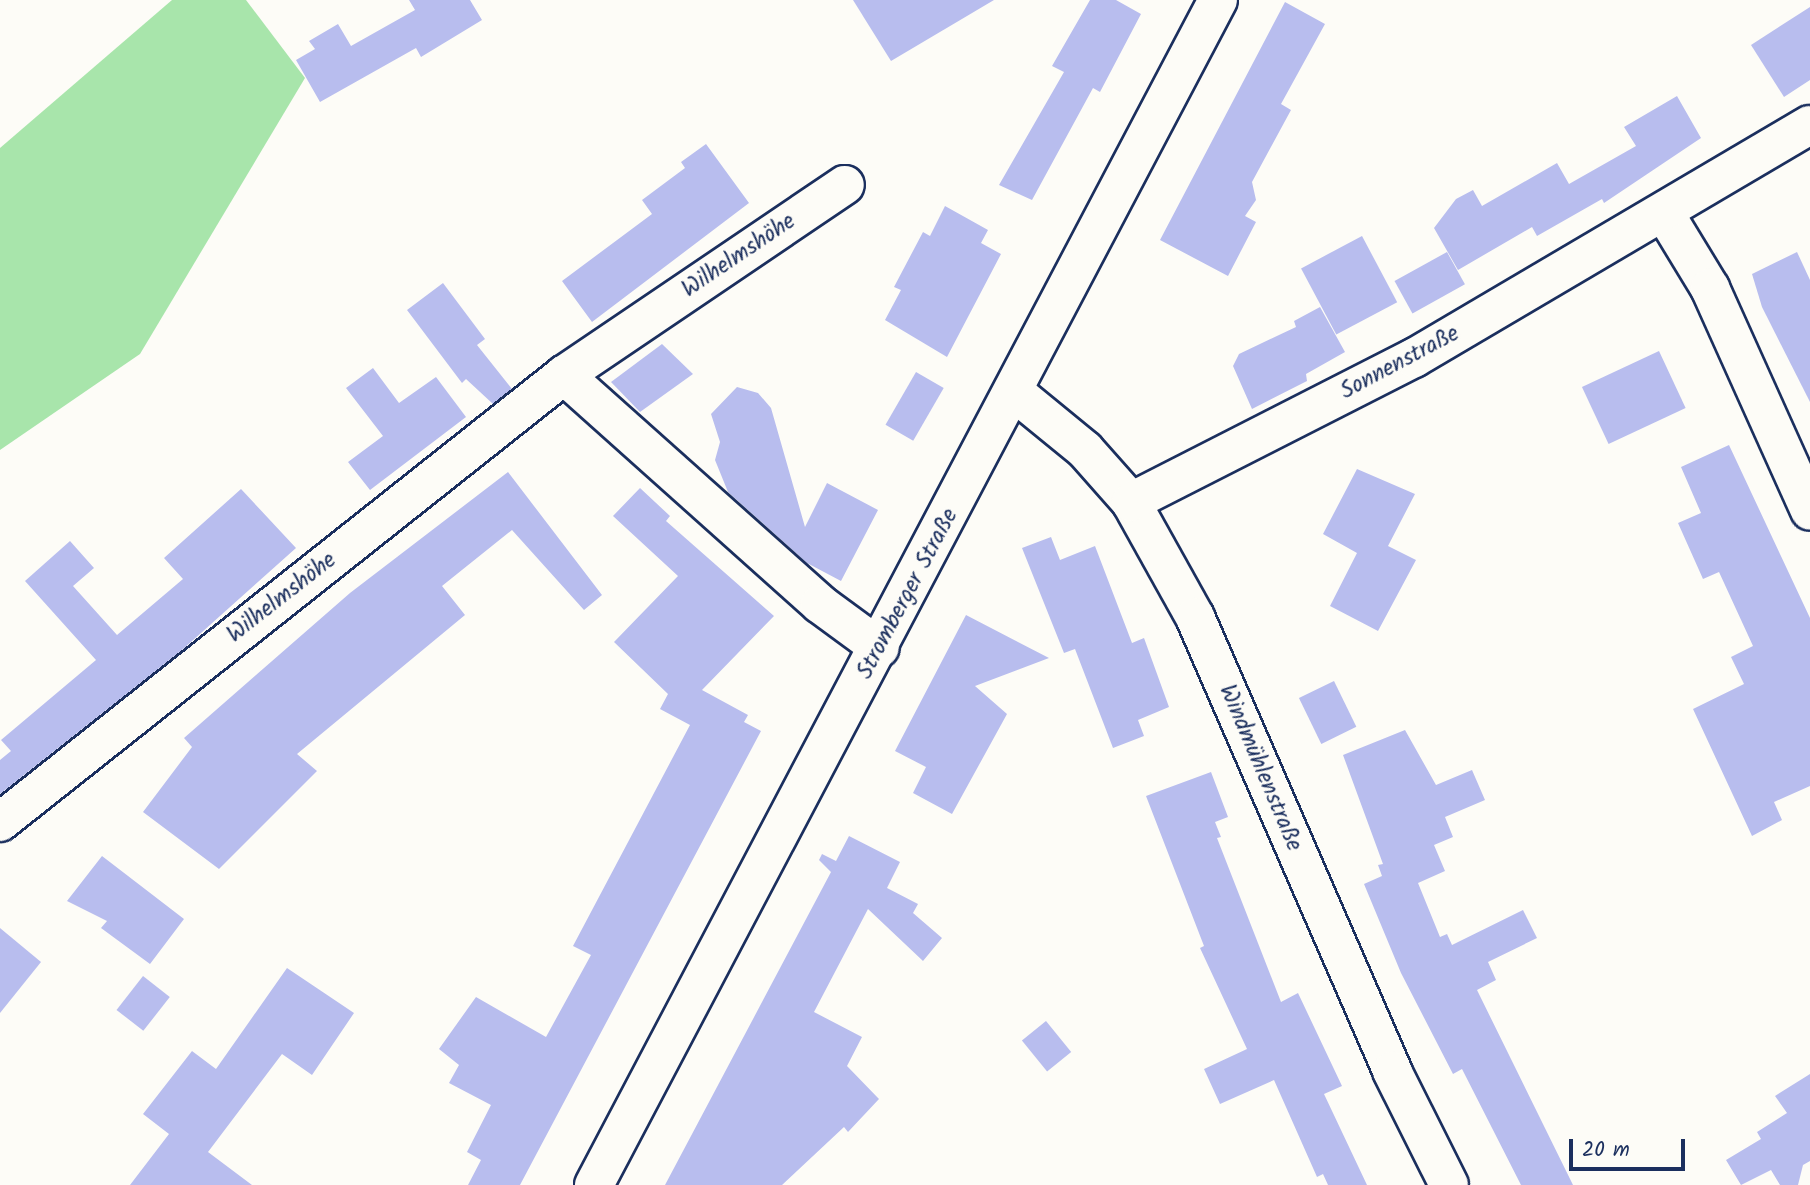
<!DOCTYPE html>
<meta charset="utf-8">
<style>
body{margin:0}
#map{position:relative;width:1810px;height:1185px;overflow:hidden;background:#fdfcf7;font-family:Kalam,sans-serif}
div>[style]{position:absolute}
[style*='--x']{left:calc(var(--x)*1px);top:calc(var(--y)*1px);width:calc(var(--w)*1px);rotate:calc(var(--a)*1deg)}
.green>*{inset:0;background:#a8e5ab}
.building>*{inset:0;background:#b8bdee;transform-origin:0 0}
.roads{filter:drop-shadow(2px 0 #1b2f5e) drop-shadow(-2px 0 #1b2f5e) drop-shadow(0 2px #1b2f5e) drop-shadow(0 -2px #1b2f5e)}
.street>*{height:38px;margin:-19px;padding:0 19px;transform-origin:19px;border-radius:19px;background:#fdfcf7}
.secondary>*{height:38px;margin:-19px;padding:0 19px;transform-origin:19px;border-radius:19px;background:#fdfcf7}
span{translate:-50% -50%;white-space:nowrap;text-align:center;line-height:1.15;-webkit-text-stroke:5px #fdfcf7;paint-order:stroke}
.street-label{font-size:23px;color:#1b2f5e}
.scale{position:absolute;left:1569px;top:1139px;width:116px;height:32px;box-sizing:border-box;border:4px solid #1b2f5e;border-top:0;padding-left:9px;font-size:21px;line-height:24px;white-space:nowrap;color:#1b2f5e;-webkit-text-stroke:5px #fdfcf7;paint-order:stroke}
</style>
<div id="map">
<div class="green">
<i style="clip-path:polygon(172px 0,246px 0,305px 78px,140px 354px,0 450px,0 148px)"></i>
</div>
<div class="building">
<i style="clip-path:polygon(409px 0,470px 0,482px 20px,421px 57px,416px 48px,320px 102px,296px 60px,315px 49px,309px 41px,338px 24px,351px 46px,415px 10px)"></i>
<i style="clip-path:polygon(853px 0,994px 0,891px 61px)"></i>
<i style="clip-path:polygon(1090px 0,1116px 0,1141px 14px,1100px 92px,1093px 88px,1032px 200px,999px 185px,1064px 72px,1052px 66px)"></i>
<i style="clip-path:polygon(1285px 2px,1325px 24px,1281px 104px,1291px 110px,1252px 182px,1256px 200px,1245px 216px,1256px 222px,1228px 276px,1160px 240px)"></i>
<i style="clip-path:polygon(1810px 7px,1810px 80px,1784px 97px,1751px 45px)"></i>
<i style="clip-path:polygon(1677px 96px,1701px 138px,1604px 203px,1602px 199px,1537px 236px,1532px 227px,1458px 270px,1434px 228px,1456px 199px,1473px 190px,1482px 206px,1557px 163px,1569px 184px,1636px 146px,1624px 127px)"></i>
<i style="clip-path:polygon(706px 144px,749px 203px,592px 322px,562px 281px,652px 214px,642px 200px,685px 168px,681px 162px)"></i>
<i style="clip-path:polygon(945px 206px,988px 230px,981px 243px,1001px 254px,947px 357px,885px 320px,901px 290px,894px 287px,923px 232px,930px 236px)"></i>
<i style="left:1362px;top:236px;width:75px;height:69px;rotate:62deg"></i>
<i style="left:1447px;top:252px;width:37px;height:60px;rotate:61deg"></i>
<i style="clip-path:polygon(1797px 252px,1810px 280px,1810px 402px,1762px 307px,1752px 274px)"></i>
<i style="clip-path:polygon(443px 283px,485px 339px,477px 345px,512px 389px,493px 404px,466px 379px,462px 383px,407px 310px)"></i>
<i style="clip-path:polygon(1320px 307px,1345px 352px,1306px 374px,1307px 381px,1252px 409px,1233px 366px,1239px 354px,1296px 327px,1294px 321px)"></i>
<i style="clip-path:polygon(662px 344px,693px 374px,640px 412px,611px 382px)"></i>
<i style="left:1659px;top:351px;width:63px;height:85px;rotate:65deg"></i>
<i style="clip-path:polygon(373px 368px,399px 403px,436px 377px,466px 417px,370px 490px,348px 462px,383px 436px,346px 388px)"></i>
<i style="left:916px;top:372px;width:32px;height:61px;rotate:30deg"></i>
<i style="clip-path:polygon(737px 387px,758px 393px,771px 408px,805px 527px,827px 483px,878px 510px,841px 581px,807px 563px,728px 492px,715px 460px,720px 442px,711px 414px)"></i>
<i style="clip-path:polygon(1729px 445px,1810px 618px,1810px 786px,1774px 802px,1782px 820px,1752px 836px,1693px 709px,1744px 684px,1731px 657px,1753px 646px,1719px 572px,1703px 579px,1678px 523px,1701px 513px,1681px 467px)"></i>
<i style="clip-path:polygon(1357px 469px,1415px 494px,1388px 546px,1416px 560px,1378px 631px,1330px 606px,1357px 553px,1323px 534px)"></i>
<i style="clip-path:polygon(508px 472px,602px 595px,584px 610px,512px 530px,442px 586px,465px 615px,297px 754px,317px 771px,219px 869px,143px 812px,192px 747px,184px 738px,350px 593px)"></i>
<i style="clip-path:polygon(640px 488px,670px 516px,666px 521px,774px 616px,702px 690px,748px 715px,744px 722px,761px 731px,520px 1185px,468px 1185px,481px 1160px,467px 1152px,491px 1105px,449px 1083px,459px 1065px,439px 1049px,476px 997px,546px 1037px,591px 955px,573px 946px,690px 725px,660px 709px,668px 694px,614px 642px,678px 576px,613px 516px)"></i>
<i style="clip-path:polygon(241px 489px,296px 548px,182px 650px,0 794px,0 760px,11px 751px,1px 740px,96px 660px,25px 581px,70px 541px,94px 568px,73px 586px,117px 635px,183px 579px,164px 558px)"></i>
<i style="clip-path:polygon(1051px 537px,1060px 560px,1095px 546px,1132px 643px,1144px 638px,1169px 707px,1138px 720px,1144px 736px,1113px 748px,1075px 649px,1064px 653px,1022px 548px)"></i>
<i style="clip-path:polygon(966px 615px,1049px 658px,975px 686px,1007px 714px,952px 814px,913px 793px,926px 767px,895px 751px)"></i>
<i style="left:1334px;top:681px;width:51px;height:39px;rotate:64deg"></i>
<i style="clip-path:polygon(1405px 730px,1436px 785px,1472px 770px,1485px 800px,1445px 817px,1453px 837px,1434px 845px,1445px 871px,1418px 883px,1440px 937px,1447px 934px,1452px 945px,1523px 910px,1537px 938px,1488px 962px,1496px 980px,1477px 990px,1573px 1185px,1521px 1185px,1462px 1069px,1453px 1074px,1401px 973px,1364px 884px,1382px 876px,1378px 865px,1383px 864px,1343px 755px)"></i>
<i style="clip-path:polygon(1211px 772px,1228px 817px,1215px 822px,1221px 837px,1217px 838px,1281px 1002px,1298px 993px,1342px 1086px,1324px 1094px,1367px 1185px,1328px 1185px,1323px 1174px,1317px 1177px,1274px 1080px,1220px 1104px,1204px 1069px,1247px 1049px,1200px 948px,1204px 946px,1146px 796px)"></i>
<i style="clip-path:polygon(849px 836px,900px 862px,887px 888px,918px 904px,913px 913px,942px 938px,923px 961px,868px 909px,814px 1012px,862px 1037px,847px 1066px,879px 1099px,848px 1132px,844px 1127px,782px 1185px,665px 1185px,831px 872px,819px 860px,822px 854px,836px 861px)"></i>
<i style="clip-path:polygon(102px 856px,184px 919px,150px 964px,101px 928px,107px 921px,67px 901px)"></i>
<i style="clip-path:polygon(0 928px,41px 962px,0 1013px)"></i>
<i style="clip-path:polygon(287px 968px,354px 1013px,312px 1075px,282px 1054px,208px 1152px,252px 1185px,130px 1185px,169px 1134px,143px 1114px,192px 1051px,216px 1069px)"></i>
<i style="left:143px;top:976px;width:34px;height:43px;rotate:38deg"></i>
<i style="left:1046px;top:1021px;width:40px;height:31px;rotate:51deg"></i>
<i style="clip-path:polygon(1810px 1074px,1810px 1161px,1803px 1165px,1798px 1185px,1780px 1185px,1771px 1170px,1741px 1185px,1726px 1160px,1761px 1139px,1757px 1132px,1787px 1113px,1775px 1096px)"></i>
</div>
<div class="roads">
<div class="street">
<i style="--x:1665;--y:214;--w:87;--a:58.7"></i>
<i style="--x:1710;--y:288;--w:244;--a:65.8"></i>
<i style="--x:564;--y:375;--w:343;--a:41.8"></i>
<i style="--x:820;--y:604;--w:74;--a:36.3"></i>
<i style="--x:1013;--y:391;--w:93;--a:39.3"></i>
<i style="--x:1085;--y:450;--w:69;--a:48.5"></i>
<i style="--x:1131;--y:502;--w:132;--a:60.9"></i>
<i style="--x:1195;--y:617;--w:495;--a:66.5"></i>
<i style="--x:1392;--y:1071;--w:127;--a:63.4"></i>
<i style="--x:1131;--y:502;--w:318;--a:-27"></i>
<i style="--x:1414;--y:358;--w:459;--a:-30.5"></i>
<i style="--x:0;--y:822;--w:720;--a:-38.4"></i>
<i style="--x:564;--y:375;--w:339;--a:-34.1"></i>
</div>
<div class="secondary">
<i style="--x:594;--y:1185;--w:1339;--a:-62.23"></i>
</div>
</div>
<div class="street-label">
<span style="left:739px;top:256px;rotate:-34deg">Wilhelmshöhe</span>
<span style="left:1400px;top:363px;rotate:-28deg">Sonnenstraße</span>
<span style="left:908px;top:594px;rotate:-62deg">Stromberger Straße</span>
<span style="left:282px;top:598px;rotate:-38deg">Wilhelmshöhe</span>
<span style="left:1260px;top:768px;rotate:67deg">Windmühlenstraße</span>
</div>
<div class="scale">20 m</div>
</div>
